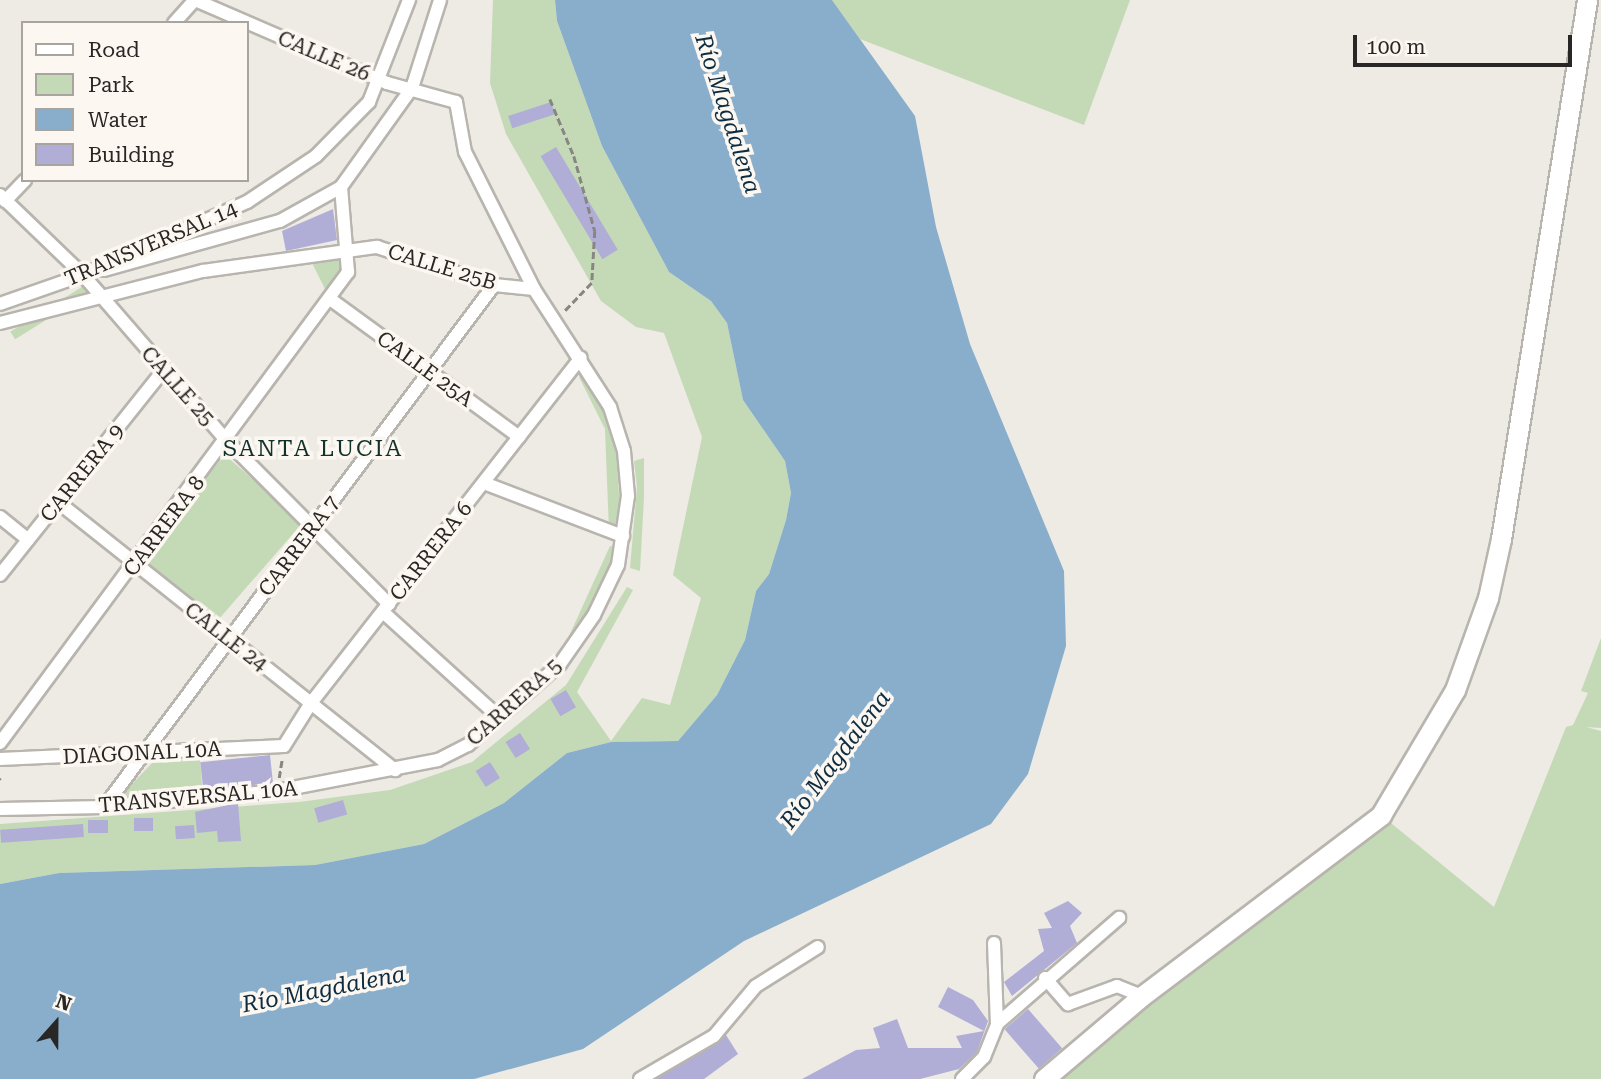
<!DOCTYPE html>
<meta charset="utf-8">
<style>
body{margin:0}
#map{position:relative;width:1601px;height:1079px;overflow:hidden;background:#eeeae4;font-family:"Roboto Serif",serif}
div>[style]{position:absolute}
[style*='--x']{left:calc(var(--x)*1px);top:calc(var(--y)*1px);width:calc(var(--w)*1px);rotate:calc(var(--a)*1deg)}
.green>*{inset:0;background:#c4dab7;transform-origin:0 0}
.water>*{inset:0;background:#88aecb}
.building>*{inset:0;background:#b0add7;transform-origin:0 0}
.path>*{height:2.5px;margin-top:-1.25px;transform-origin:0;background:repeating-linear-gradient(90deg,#888582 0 7px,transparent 0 10.5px)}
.roads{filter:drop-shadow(2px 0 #b8b4ae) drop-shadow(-2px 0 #b8b4ae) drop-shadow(0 2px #b8b4ae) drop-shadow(0 -2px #b8b4ae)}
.minor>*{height:12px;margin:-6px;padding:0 6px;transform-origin:6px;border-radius:6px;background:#fff}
.primary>*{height:19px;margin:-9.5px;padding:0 9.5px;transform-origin:9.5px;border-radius:9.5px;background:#fff}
span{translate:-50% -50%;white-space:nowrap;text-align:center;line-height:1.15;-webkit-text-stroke:7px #fcf7f1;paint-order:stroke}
.street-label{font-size:21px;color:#292725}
.water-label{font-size:23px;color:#0c2c41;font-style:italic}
.neighbourhood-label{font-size:23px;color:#12332d;letter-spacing:2px}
.legend{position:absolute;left:21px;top:21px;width:228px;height:161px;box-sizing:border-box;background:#fcf7f1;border:2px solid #a8a49f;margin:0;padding:9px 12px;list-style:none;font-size:21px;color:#292725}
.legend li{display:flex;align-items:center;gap:14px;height:35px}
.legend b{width:35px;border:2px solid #a8a49f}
.north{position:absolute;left:21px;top:988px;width:70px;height:70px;-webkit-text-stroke:5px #fcf7f1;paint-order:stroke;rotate:21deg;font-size:19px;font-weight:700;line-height:28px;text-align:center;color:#292725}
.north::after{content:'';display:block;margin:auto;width:24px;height:32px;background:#292725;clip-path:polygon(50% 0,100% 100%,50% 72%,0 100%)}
.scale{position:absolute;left:1353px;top:35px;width:219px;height:32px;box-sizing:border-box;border:4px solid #292725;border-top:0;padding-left:9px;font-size:21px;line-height:24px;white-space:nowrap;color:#292725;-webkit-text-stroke:5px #fcf7f1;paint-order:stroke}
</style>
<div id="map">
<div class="green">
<i style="clip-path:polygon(493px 0,555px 0,557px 21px,602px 146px,669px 272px,711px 301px,727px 323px,743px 400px,785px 461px,791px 493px,786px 520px,769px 574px,756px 591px,745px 640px,717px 695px,678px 741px,611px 742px,567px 753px,504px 803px,424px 844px,315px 865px,59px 873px,0 884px,0 824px,299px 802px,390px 790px,472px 762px,566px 685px,627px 587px,633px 590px,577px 692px,611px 741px,642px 698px,670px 705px,701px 598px,673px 575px,702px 437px,664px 333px,636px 327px,601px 301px,506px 134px,490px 83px)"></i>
<i style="clip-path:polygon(832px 0,1130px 0,1084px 125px,860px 39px)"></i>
<i style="clip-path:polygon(338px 255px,342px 272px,326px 291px,310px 259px)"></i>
<i style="left:85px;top:285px;width:9px;height:88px;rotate:58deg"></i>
<i style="clip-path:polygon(585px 372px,606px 410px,617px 455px,621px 534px,609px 531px,605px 429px,579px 377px)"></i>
<i style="left:225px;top:455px;width:103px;height:133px;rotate:41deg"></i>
<i style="clip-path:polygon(644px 458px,644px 497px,640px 571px,630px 568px,637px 487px,634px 461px)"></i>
<i style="clip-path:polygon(610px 546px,621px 549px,565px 668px,519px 708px,559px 658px)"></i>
<i style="clip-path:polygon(1601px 638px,1601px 728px,1586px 727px,1601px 731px,1601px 1079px,1052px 1079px,1381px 815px,1494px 907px,1566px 727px,1573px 725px,1588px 693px,1581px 691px)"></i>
<i style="clip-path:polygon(200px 758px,203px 795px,114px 803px,153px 762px)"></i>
</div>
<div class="water">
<i style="clip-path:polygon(555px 0,832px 0,915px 116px,936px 227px,970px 344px,1064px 571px,1066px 646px,1028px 774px,991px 824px,744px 941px,583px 1049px,474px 1079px,0 1079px,0 884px,59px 873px,315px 865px,424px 844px,504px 803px,567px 753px,611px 742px,678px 741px,717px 695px,745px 640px,756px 591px,769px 574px,786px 520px,791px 493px,785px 461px,743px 400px,727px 323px,711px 301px,669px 272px,602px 146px,557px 21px)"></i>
</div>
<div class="building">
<i style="left:551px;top:102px;width:13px;height:45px;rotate:72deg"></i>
<i style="left:556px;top:147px;width:120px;height:18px;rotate:59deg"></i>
<i style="clip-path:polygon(333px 209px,337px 240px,286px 251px,282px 231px)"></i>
<i style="left:566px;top:690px;width:20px;height:18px;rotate:60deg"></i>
<i style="left:520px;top:733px;width:19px;height:17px;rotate:58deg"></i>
<i style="left:270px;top:755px;width:28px;height:70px;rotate:84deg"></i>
<i style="left:490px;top:762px;width:19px;height:17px;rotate:58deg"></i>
<i style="left:343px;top:800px;width:15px;height:30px;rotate:74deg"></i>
<i style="clip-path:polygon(238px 803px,241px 841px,218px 842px,217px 831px,197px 833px,195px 812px)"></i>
<i style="left:134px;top:818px;width:19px;height:13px"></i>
<i style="left:108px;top:820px;width:13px;height:20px;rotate:90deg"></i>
<i style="left:83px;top:824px;width:13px;height:83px;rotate:86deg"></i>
<i style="left:194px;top:825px;width:13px;height:19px;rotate:86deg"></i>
<i style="clip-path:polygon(1068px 901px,1082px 913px,1070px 926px,1077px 943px,1012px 996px,1004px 982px,1044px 951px,1038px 929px,1052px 928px,1044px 913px)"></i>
<i style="clip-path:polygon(948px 987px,973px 1000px,988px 1021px,977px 1052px,959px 1069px,920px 1079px,802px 1079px,856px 1050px,880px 1048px,873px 1028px,897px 1019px,908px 1048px,962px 1048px,956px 1036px,984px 1031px,938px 1007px)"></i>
<i style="left:1028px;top:1009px;width:52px;height:31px;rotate:49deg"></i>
<i style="clip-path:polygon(726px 1035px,738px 1054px,704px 1079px,657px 1079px)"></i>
</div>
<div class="path">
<i style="--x:550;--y:99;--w:62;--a:67.2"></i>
<i style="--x:574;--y:156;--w:78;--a:74.4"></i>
<i style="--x:595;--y:231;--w:52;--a:93.3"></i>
<i style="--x:592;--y:283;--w:40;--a:134"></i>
<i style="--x:0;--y:778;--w:2;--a:90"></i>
<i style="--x:279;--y:778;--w:18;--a:-81"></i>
</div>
<div class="roads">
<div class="minor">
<i style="--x:174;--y:23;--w:31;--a:-48"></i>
<i style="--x:0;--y:195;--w:115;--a:43.9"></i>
<i style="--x:83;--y:275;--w:220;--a:49.1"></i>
<i style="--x:227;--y:441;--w:230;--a:45.2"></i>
<i style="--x:5;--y:201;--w:29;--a:-46"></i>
<i style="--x:104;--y:270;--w:183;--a:-15.6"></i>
<i style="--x:280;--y:221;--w:70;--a:-29.1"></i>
<i style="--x:341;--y:187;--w:122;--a:-54.4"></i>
<i style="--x:412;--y:88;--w:92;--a:-72.3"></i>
<i style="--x:330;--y:299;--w:234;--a:36.1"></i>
<i style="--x:0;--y:304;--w:88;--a:-19.3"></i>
<i style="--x:83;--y:275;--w:180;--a:-24"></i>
<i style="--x:247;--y:202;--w:83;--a:-33.7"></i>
<i style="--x:316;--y:156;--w:76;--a:-45.5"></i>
<i style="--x:369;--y:102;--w:110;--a:-68.6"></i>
<i style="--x:0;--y:323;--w:210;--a:-14.4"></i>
<i style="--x:203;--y:271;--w:176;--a:-7.9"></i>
<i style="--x:377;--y:247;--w:123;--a:18"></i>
<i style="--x:494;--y:285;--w:40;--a:5.7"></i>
<i style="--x:484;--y:483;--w:149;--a:20.9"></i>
<i style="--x:58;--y:502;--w:431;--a:38.5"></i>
<i style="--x:0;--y:517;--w:36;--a:39"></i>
<i style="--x:0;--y:575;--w:261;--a:-51.4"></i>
<i style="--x:383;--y:612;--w:156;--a:42.2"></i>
<i style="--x:0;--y:743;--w:586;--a:-53.54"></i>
<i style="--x:348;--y:272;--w:85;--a:-94.7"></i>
<i style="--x:0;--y:759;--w:284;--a:-2.6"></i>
<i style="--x:284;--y:746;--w:51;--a:-57.9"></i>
<i style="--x:311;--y:703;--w:438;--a:-52"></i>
<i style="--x:104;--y:807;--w:652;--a:-53.24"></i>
<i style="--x:0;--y:809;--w:104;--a:-1.1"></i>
<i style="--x:104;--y:807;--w:174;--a:-5.3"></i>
<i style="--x:277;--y:791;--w:164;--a:-10.9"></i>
<i style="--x:438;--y:760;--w:34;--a:-27"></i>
<i style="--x:468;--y:745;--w:123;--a:-41.4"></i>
<i style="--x:560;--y:664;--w:60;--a:-55.2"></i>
<i style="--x:594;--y:615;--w:55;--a:-64.4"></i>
<i style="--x:618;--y:565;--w:70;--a:-81.8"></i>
<i style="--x:628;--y:496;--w:45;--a:-95.1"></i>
<i style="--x:624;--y:451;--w:46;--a:-107.7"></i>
<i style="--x:610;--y:407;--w:140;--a:-122.8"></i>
<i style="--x:534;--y:289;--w:153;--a:-116.7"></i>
<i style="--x:465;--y:152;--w:51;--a:-100.2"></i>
<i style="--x:456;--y:102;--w:72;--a:-164.6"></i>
<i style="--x:387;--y:83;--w:209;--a:-156.6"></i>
<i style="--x:994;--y:943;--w:81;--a:87.9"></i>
<i style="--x:1045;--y:978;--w:35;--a:49"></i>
<i style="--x:1068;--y:1004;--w:52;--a:-20.2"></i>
<i style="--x:1117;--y:986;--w:27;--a:22"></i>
<i style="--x:640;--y:1079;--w:86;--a:-30.2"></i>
<i style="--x:714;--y:1036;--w:65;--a:-50"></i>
<i style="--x:756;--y:986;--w:73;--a:-32.2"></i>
<i style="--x:962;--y:1079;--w:31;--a:-45"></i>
<i style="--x:984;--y:1057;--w:35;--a:-68"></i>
<i style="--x:997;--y:1024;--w:162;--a:-41"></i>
</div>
<div class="primary">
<i style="--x:1044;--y:1079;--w:128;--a:-40.3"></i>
<i style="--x:1142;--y:996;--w:300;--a:-37.1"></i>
<i style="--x:1381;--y:815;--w:145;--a:-59.4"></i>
<i style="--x:1455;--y:690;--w:98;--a:-70.3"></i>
<i style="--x:1488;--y:598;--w:60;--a:-77.6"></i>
<i style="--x:1501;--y:539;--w:546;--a:-80.93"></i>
</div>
</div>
<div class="street-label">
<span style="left:324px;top:56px;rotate:23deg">CALLE 26</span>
<span style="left:151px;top:244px;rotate:-23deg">TRANSVERSAL 14</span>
<span style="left:442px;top:267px;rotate:17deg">CALLE 25B</span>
<span style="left:425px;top:369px;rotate:36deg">CALLE 25A</span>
<span style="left:178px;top:386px;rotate:48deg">CALLE 25</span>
<span style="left:82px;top:473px;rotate:-51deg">CARRERA 9</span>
<span style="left:164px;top:526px;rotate:-53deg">CARRERA 8</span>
<span style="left:299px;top:546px;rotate:-53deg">CARRERA 7</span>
<span style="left:431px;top:551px;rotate:-52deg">CARRERA 6</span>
<span style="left:226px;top:637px;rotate:38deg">CALLE 24</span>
<span style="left:514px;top:702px;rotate:-42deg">CARRERA 5</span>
<span style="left:142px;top:753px;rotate:-3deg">DIAGONAL 10A</span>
<span style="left:198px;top:797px;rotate:-5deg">TRANSVERSAL 10A</span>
</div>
<div class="water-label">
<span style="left:727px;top:114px;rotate:72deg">Río Magdalena</span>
<span style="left:836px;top:760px;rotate:-53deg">Río Magdalena</span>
<span style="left:324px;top:990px;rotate:-11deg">Río Magdalena</span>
</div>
<div class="neighbourhood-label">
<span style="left:313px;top:449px">SANTA LUCIA</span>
</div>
<ul class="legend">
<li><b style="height:9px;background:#fff"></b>Road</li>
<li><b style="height:19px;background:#c4dab7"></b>Park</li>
<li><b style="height:19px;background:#88aecb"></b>Water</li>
<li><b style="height:19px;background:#b0add7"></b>Building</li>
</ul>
<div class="north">N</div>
<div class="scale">100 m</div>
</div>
